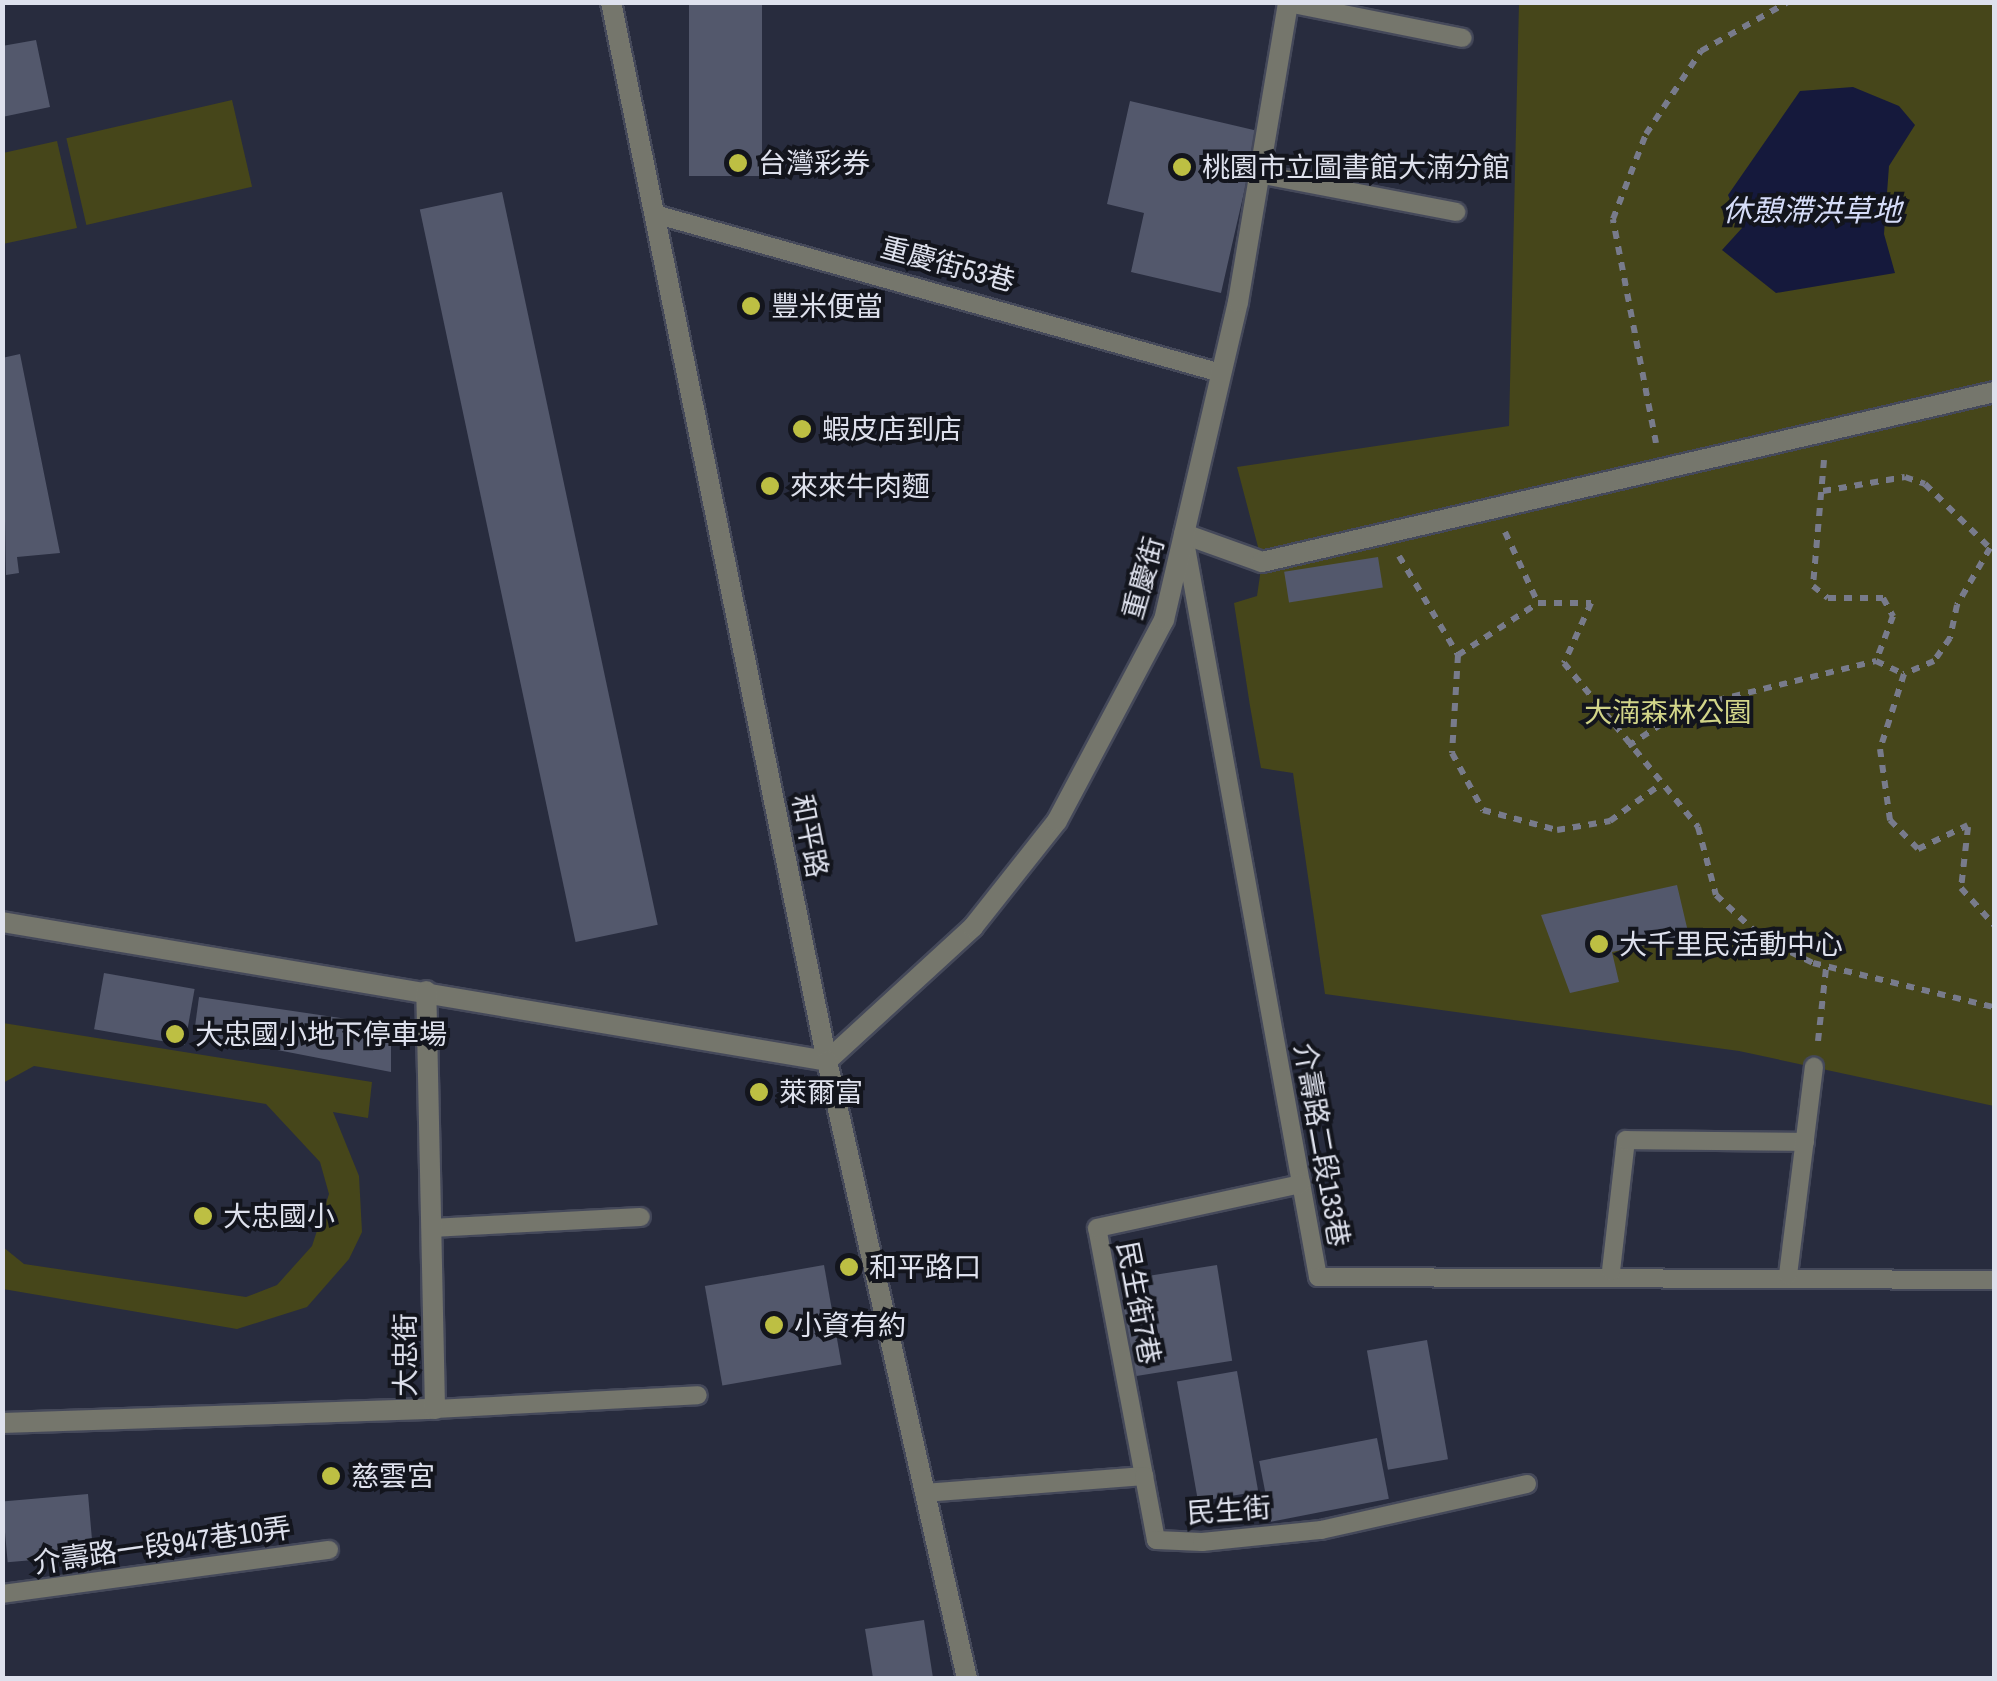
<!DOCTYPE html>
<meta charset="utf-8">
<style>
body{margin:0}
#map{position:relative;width:1997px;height:1681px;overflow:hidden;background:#282c3e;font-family:"Archivo Narrow","Noto Sans TC",sans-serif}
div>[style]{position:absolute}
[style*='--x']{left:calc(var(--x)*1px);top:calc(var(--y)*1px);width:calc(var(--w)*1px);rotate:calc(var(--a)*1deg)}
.green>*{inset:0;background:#46461a;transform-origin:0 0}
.water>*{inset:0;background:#15193c}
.building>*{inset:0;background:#53586c;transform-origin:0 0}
.path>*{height:6px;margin-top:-3px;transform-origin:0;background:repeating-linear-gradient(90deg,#787b8b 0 8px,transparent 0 16px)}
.roads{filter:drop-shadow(2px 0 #45495a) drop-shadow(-2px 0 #45495a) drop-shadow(0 2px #45495a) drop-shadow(0 -2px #45495a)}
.service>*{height:18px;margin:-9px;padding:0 9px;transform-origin:9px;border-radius:9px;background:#75766c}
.pedestrian>*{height:20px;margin:-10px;padding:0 10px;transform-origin:10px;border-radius:10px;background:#75766c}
.minor>*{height:20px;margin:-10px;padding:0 10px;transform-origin:10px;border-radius:10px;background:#75766c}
.tertiary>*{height:20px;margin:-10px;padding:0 10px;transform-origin:10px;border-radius:10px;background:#75766c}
.dots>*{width:28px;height:28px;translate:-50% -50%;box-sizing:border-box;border:5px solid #13151d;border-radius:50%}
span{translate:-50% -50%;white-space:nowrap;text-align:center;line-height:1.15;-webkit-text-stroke:8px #13151d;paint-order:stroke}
.poi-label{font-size:28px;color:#dee1ed}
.left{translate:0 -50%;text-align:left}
.street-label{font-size:28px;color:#dee1ed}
.park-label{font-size:28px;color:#d2d589}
.water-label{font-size:30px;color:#d5dcf8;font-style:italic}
.frame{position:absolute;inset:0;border:5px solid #dee1ed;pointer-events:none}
</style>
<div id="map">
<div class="green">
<i style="clip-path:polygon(1519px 3px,1994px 3px,1994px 1106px,1739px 1051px,1325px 994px,1293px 773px,1261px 768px,1250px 706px,1234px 603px,1257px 596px,1262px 562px,1237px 467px,1509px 426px)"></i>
<i style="left:232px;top:100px;width:89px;height:170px;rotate:77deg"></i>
<i style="clip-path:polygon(57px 141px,77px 228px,3px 244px,3px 153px)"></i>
<i style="clip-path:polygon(3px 1023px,372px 1082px,368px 1118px,333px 1112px,359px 1176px,362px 1232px,349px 1259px,307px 1307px,237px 1329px,3px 1289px,3px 1247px,24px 1264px,246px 1297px,277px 1285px,312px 1246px,329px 1194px,320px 1162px,266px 1104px,34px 1066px,3px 1083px)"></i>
</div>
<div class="water">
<i style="clip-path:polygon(1853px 87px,1899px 106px,1915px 125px,1889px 166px,1884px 234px,1895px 273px,1776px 293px,1722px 250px,1742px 228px,1728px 195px,1800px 91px)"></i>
</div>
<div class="building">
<i style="left:689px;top:2px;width:73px;height:174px"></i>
<i style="clip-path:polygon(36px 40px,50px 107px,2px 117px,2px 46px)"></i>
<i style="clip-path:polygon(1130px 101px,1258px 131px,1221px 293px,1131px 272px,1144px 213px,1107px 204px)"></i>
<i style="left:502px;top:192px;width:749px;height:84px;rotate:78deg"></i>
<i style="clip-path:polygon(20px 354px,60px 553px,17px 557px,19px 573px,6px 575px,2px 358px)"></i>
<i style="left:1378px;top:557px;width:31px;height:95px;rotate:81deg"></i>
<i style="clip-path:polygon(1677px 885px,1689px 936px,1612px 952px,1619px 982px,1570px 993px,1541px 915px)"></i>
<i style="left:104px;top:973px;width:92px;height:57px;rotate:10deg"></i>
<i style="clip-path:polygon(199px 997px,374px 1023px,391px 1042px,391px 1072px,194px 1034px)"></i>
<i style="left:824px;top:1265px;width:101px;height:121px;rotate:80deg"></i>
<i style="left:1217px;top:1265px;width:97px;height:108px;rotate:81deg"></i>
<i style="left:1427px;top:1340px;width:121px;height:61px;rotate:80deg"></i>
<i style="left:1237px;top:1371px;width:122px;height:61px;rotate:80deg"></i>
<i style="left:1377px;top:1438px;width:62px;height:120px;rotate:79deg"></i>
<i style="left:88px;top:1494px;width:61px;height:86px;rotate:85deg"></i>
<i style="clip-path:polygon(924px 1620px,933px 1678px,873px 1678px,865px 1629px)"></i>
</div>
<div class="path">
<i style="--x:1656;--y:443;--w:228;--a:-100.9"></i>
<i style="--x:1613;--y:219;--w:91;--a:-68.8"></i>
<i style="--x:1646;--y:134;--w:100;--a:-56.5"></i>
<i style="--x:1701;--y:51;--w:100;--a:-29.4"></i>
<i style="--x:1824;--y:460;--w:126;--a:95"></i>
<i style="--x:1813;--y:586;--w:19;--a:39"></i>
<i style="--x:1828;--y:598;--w:55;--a:0"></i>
<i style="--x:1883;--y:598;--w:21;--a:61"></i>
<i style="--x:1893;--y:616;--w:48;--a:110.7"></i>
<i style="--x:1876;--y:661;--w:31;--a:25"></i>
<i style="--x:1823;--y:491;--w:83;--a:-9.7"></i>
<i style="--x:1905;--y:477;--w:21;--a:19"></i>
<i style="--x:1925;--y:484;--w:91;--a:44.6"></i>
<i style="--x:1990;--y:548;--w:66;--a:120.1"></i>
<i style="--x:1957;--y:605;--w:34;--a:102"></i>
<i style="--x:1950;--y:638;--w:28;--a:125"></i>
<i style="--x:1934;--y:661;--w:33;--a:157"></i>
<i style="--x:1904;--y:674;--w:79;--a:107.7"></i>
<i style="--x:1880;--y:749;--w:72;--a:82"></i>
<i style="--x:1890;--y:820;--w:40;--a:46"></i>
<i style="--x:1918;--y:849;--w:55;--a:-25.6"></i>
<i style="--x:1505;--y:532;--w:78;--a:65.1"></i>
<i style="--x:1399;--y:556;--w:115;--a:59.2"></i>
<i style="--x:1458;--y:655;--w:98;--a:93.5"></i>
<i style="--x:1452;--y:753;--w:65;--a:61.5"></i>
<i style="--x:1483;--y:810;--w:77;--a:15.1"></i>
<i style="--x:1557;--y:830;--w:54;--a:-9.6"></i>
<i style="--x:1610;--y:821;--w:58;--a:-35.9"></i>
<i style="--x:1458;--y:655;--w:95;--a:-33"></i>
<i style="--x:1538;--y:603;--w:53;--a:0"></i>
<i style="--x:1591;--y:603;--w:66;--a:114.2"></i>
<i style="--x:1564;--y:663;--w:212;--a:50.7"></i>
<i style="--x:1698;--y:827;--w:70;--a:75.2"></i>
<i style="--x:1716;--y:895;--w:63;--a:43.1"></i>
<i style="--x:1762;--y:938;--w:57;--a:26.1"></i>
<i style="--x:1813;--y:963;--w:186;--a:13.7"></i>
<i style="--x:1628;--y:746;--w:69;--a:-33.2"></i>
<i style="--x:1686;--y:708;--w:196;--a:-13.9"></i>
<i style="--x:1968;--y:827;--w:61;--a:96.5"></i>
<i style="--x:1961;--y:888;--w:50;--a:48.3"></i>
<i style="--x:1818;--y:1041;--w:73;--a:-83.7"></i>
</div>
<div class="roads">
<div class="service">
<i style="--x:1288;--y:3;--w:178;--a:11.3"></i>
<i style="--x:1259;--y:174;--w:201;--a:10.9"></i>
<i style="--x:658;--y:215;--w:585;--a:15.68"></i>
<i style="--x:1184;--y:536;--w:753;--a:79.75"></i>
<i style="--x:1318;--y:1277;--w:676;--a:0.25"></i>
<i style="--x:431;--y:1228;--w:210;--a:-3"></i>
<i style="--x:1611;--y:1271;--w:132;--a:-83.5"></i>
<i style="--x:1626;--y:1140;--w:179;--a:0.6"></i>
<i style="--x:1788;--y:1275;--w:210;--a:-82.9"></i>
<i style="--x:435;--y:1409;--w:263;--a:-3"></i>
<i style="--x:1144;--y:1476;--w:252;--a:-100.7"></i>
<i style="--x:1097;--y:1228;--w:209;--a:-12.2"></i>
<i style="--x:924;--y:1493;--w:221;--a:-4.4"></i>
<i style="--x:1144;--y:1476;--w:65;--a:79.4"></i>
<i style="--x:1156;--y:1540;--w:46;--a:2.5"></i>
<i style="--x:1202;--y:1542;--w:120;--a:-5.8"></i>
<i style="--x:1321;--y:1530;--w:211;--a:-12.6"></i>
<i style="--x:2;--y:1594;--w:330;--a:-7.7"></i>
</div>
<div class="pedestrian">
<i style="--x:1184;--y:534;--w:83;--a:19.7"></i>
<i style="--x:1262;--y:562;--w:751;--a:-13.07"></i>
</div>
<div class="minor">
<i style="--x:2;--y:922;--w:837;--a:9.56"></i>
<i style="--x:827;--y:1061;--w:198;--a:-42.5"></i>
<i style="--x:973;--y:927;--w:135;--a:-51.6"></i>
<i style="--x:1057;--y:821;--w:228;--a:-62"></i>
<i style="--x:1164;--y:620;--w:326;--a:-76.9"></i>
<i style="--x:1238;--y:302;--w:304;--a:-80.5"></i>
<i style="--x:2;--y:1423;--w:433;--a:-1.9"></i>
<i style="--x:435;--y:1409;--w:418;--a:-91.2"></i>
</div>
<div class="tertiary">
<i style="--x:611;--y:2;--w:1081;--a:78.47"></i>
<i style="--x:827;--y:1061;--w:633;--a:77.22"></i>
</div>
</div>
<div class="dots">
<i style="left:738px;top:163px;background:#bdbf43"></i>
<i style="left:1182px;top:167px;background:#bdbf43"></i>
<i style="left:751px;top:306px;background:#bdbf43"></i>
<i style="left:802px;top:429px;background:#bdbf43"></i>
<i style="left:770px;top:486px;background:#bdbf43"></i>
<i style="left:1599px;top:944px;background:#bdbf43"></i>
<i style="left:175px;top:1034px;background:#bdbf43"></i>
<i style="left:759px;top:1092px;background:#bdbf43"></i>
<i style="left:203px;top:1216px;background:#bdbf43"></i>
<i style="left:849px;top:1267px;background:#bdbf43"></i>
<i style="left:774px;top:1325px;background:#bdbf43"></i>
<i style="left:331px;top:1476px;background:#bdbf43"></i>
</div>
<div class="poi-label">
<span class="left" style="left:758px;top:163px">台灣彩券</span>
<span class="left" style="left:1202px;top:167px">桃園市立圖書館大湳分館</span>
<span class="left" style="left:771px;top:306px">豐米便當</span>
<span class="left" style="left:822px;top:429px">蝦皮店到店</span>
<span class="left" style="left:790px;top:486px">來來牛肉麵</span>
<span class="left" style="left:1619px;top:944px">大千里民活動中心</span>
<span class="left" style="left:195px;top:1034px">大忠國小地下停車場</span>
<span class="left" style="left:779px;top:1092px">萊爾富</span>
<span class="left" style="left:223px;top:1216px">大忠國小</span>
<span class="left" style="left:869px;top:1267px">和平路口</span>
<span class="left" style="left:794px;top:1325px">小資有約</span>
<span class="left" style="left:351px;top:1476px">慈雲宮</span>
</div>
<div class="street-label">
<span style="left:948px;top:264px;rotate:15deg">重慶街53巷</span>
<span style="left:1143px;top:578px;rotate:-74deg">重慶街</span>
<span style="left:810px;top:836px;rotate:79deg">和平路</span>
<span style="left:1322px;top:1145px;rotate:80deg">介壽路二段133巷</span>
<span style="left:1139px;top:1303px;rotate:79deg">民生街7巷</span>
<span style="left:405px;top:1355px;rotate:-90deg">大忠街</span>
<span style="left:1229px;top:1510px;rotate:-4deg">民生街</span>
<span style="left:162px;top:1545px;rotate:-8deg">介壽路一段947巷10弄</span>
</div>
<div class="park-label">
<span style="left:1668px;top:712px">大湳森林公園</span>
</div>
<div class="water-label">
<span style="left:1812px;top:210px">休憩滯洪草地</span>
</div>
<div class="frame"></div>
</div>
